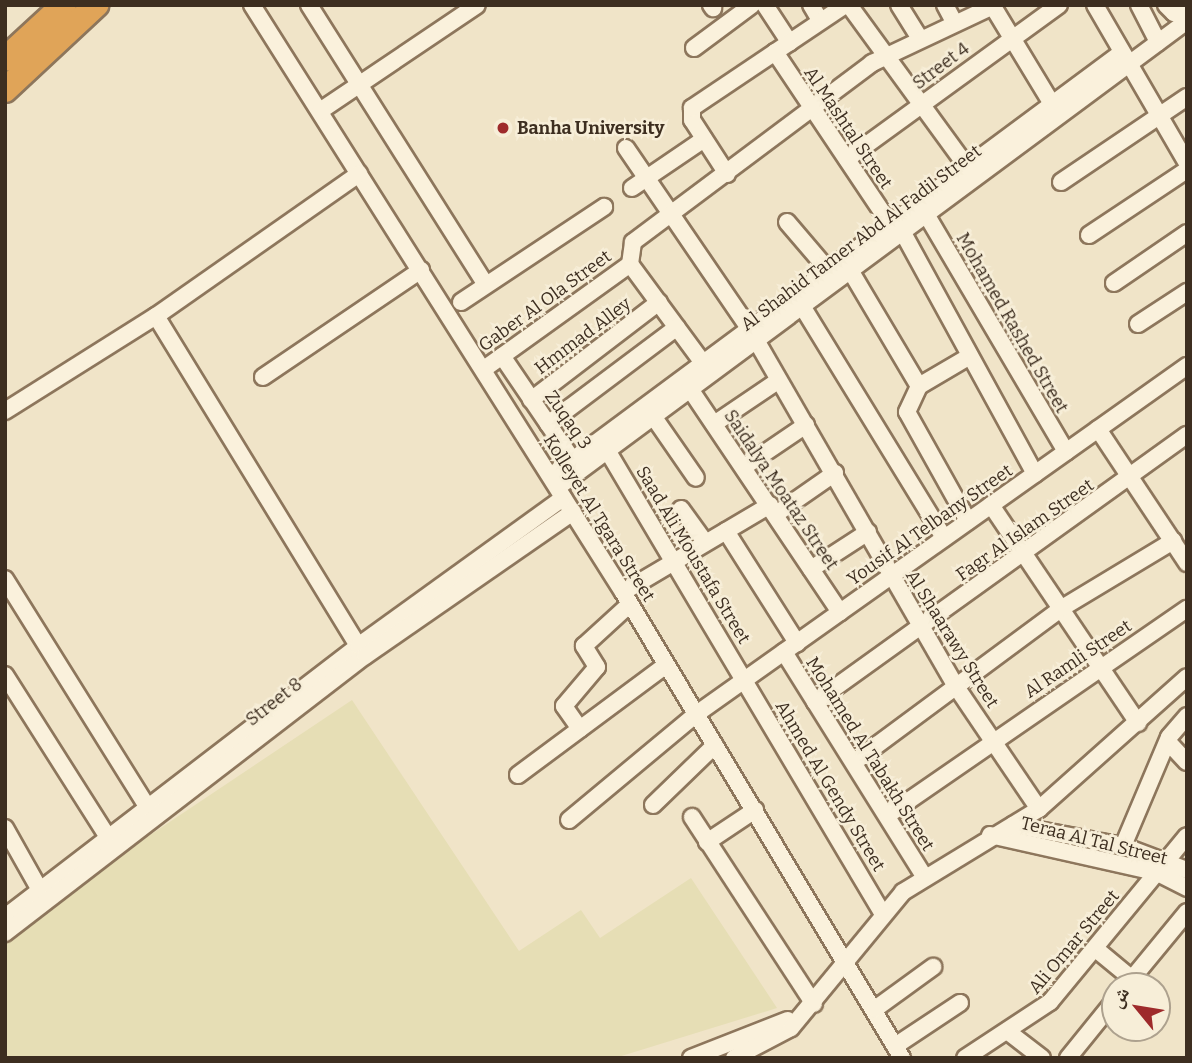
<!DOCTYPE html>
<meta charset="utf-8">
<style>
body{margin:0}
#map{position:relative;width:1192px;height:1063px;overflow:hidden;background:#f0e4c8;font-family:Bitter,"Noto Naskh Arabic",serif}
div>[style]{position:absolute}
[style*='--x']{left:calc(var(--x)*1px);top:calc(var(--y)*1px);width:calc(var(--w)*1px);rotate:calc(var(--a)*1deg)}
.farmland>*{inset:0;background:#e6deb5}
.roads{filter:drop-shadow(2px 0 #8d765c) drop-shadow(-2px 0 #8d765c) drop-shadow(0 2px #8d765c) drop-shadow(0 -2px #8d765c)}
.minor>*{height:16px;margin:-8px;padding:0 8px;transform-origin:8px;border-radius:8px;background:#faf1dc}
.highway>*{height:24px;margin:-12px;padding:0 12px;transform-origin:12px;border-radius:12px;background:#e0a458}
.dots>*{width:19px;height:19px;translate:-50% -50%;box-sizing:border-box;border:4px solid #f7eed8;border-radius:50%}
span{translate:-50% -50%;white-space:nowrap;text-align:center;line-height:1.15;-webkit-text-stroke:5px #f7eed8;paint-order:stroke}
.street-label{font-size:18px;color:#3d2e20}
.poi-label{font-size:18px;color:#3d2e20;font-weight:700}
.left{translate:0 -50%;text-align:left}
.frame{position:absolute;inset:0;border:7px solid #3d2e20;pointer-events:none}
.north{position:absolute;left:1101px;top:972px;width:70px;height:70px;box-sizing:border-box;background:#f7eed8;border:2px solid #ada18e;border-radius:50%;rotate:300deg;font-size:19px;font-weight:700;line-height:28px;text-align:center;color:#3d2e20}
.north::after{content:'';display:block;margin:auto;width:24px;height:32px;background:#9e2a2b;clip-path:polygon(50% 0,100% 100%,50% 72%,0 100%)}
</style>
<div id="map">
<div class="farmland">
<i style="clip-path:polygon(352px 700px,519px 951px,581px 910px,600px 938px,691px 878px,777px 1008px,615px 1058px,5px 1058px,5px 932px)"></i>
</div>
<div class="roads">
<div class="minor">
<i style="--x:252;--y:5;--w:694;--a:57.71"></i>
<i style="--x:623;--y:592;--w:543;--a:59.09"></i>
<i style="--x:309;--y:5;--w:331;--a:57.7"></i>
<i style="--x:711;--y:5;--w:4;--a:56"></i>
<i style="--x:765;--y:5;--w:45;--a:56.7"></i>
<i style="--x:811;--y:5;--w:17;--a:59"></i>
<i style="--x:849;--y:5;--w:200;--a:53.9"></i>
<i style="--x:899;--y:5;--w:40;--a:58"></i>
<i style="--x:945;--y:5;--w:21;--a:62"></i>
<i style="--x:992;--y:5;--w:116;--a:58.8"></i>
<i style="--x:1095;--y:5;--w:183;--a:59.8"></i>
<i style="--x:1139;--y:5;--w:42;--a:62.8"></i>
<i style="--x:1166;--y:5;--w:11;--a:45"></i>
<i style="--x:1174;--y:13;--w:14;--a:-36"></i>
<i style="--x:694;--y:48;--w:72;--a:-36.6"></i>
<i style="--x:775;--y:52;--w:207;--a:56.2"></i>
<i style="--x:320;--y:111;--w:189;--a:-34"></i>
<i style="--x:626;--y:148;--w:218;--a:55.7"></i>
<i style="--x:749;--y:328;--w:416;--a:60"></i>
<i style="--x:957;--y:688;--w:146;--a:55.9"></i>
<i style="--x:847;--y:159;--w:262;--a:-36"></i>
<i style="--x:727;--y:174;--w:64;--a:-122.9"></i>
<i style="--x:692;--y:120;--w:12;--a:-90"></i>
<i style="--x:692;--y:108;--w:184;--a:-33.9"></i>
<i style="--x:1061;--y:182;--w:152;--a:-34"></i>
<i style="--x:632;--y:188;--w:87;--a:-34.2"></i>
<i style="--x:926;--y:214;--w:276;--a:59.5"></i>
<i style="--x:787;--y:222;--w:63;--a:49.5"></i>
<i style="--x:902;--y:231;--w:277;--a:61.3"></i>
<i style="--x:1089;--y:235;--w:118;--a:-33.6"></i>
<i style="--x:850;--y:270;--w:135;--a:59.3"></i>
<i style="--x:1114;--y:283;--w:88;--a:-34.4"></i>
<i style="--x:461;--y:302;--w:172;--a:-33.6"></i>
<i style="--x:802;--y:306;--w:272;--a:58.5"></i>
<i style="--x:156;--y:316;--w:387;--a:58.5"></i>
<i style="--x:1138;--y:324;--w:59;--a:-33.1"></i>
<i style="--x:502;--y:356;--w:135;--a:55.8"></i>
<i style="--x:703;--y:363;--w:123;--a:-126.4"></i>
<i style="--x:630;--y:264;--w:22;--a:-82"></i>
<i style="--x:633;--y:242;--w:299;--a:-36.8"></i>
<i style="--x:872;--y:63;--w:134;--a:-25.2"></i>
<i style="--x:484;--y:369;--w:180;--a:-35.7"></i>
<i style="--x:263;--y:377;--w:191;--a:-34.1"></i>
<i style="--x:690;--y:389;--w:269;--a:56.1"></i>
<i style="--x:531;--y:400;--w:161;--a:-37.4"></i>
<i style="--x:5;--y:411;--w:178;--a:-32.2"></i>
<i style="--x:156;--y:316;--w:248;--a:-35"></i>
<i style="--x:653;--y:416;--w:75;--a:55.3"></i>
<i style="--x:548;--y:424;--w:161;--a:-36.9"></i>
<i style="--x:714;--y:424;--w:78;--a:-34.1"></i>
<i style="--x:1098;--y:429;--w:161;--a:56.4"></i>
<i style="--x:607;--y:450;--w:536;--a:59.27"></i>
<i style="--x:744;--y:467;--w:75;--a:-34.1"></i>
<i style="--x:551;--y:476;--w:710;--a:-36.58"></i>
<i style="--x:558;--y:487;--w:783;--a:-36.53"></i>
<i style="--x:991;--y:505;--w:263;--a:56"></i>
<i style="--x:681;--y:509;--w:41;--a:54"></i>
<i style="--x:776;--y:514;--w:72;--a:-34.8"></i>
<i style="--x:968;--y:521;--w:125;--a:-119.2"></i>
<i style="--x:907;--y:412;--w:29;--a:-65"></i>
<i style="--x:919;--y:386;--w:59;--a:-30.5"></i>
<i style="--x:726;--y:531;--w:133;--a:57.6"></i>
<i style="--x:811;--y:569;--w:68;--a:-33"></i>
<i style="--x:5;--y:579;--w:270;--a:58"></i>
<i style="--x:623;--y:592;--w:171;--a:-30.6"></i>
<i style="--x:784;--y:652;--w:264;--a:58"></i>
<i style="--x:5;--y:675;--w:194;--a:57.6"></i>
<i style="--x:815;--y:702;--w:458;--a:-35.7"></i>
<i style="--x:580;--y:729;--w:28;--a:-125"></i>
<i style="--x:564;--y:706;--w:51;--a:-49.8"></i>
<i style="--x:597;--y:667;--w:25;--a:-122"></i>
<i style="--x:584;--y:646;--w:62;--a:-42.4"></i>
<i style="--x:1169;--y:743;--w:26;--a:47"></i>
<i style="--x:854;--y:762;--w:259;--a:-36.5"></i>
<i style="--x:1062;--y:608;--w:130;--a:-31.1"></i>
<i style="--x:518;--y:775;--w:184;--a:-36.6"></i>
<i style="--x:653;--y:805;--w:86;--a:-44.1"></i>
<i style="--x:888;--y:815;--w:363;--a:-34.6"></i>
<i style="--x:692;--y:817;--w:223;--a:56.9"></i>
<i style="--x:569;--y:820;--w:164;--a:-39.8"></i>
<i style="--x:695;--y:715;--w:603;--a:-35.35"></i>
<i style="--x:1013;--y:825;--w:112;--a:10.8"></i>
<i style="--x:1123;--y:846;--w:68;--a:20.6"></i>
<i style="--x:5;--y:828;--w:71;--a:60.6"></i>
<i style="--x:990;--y:835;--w:170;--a:12.6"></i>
<i style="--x:1156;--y:872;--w:35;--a:27"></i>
<i style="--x:707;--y:842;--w:58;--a:-33.7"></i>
<i style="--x:1123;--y:846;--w:118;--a:-67.1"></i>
<i style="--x:1169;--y:737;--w:28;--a:-49"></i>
<i style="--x:5;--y:917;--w:445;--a:-37.5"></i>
<i style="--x:358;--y:646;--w:253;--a:-35.8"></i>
<i style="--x:5;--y:933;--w:454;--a:-37.6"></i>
<i style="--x:365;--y:656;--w:253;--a:-34.7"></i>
<i style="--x:1097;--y:950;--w:45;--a:39.6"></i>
<i style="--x:1126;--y:986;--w:96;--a:-50.5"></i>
<i style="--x:875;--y:1009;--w:72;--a:-35.9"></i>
<i style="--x:1007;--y:1031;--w:44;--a:37.6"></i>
<i style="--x:895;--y:1046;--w:78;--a:-33.5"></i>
<i style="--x:691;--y:1058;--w:104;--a:-21.4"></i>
<i style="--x:734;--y:1058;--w:64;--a:-27.8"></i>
<i style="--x:791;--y:1028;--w:176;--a:-50.5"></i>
<i style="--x:903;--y:892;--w:159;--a:-31.4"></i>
<i style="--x:1039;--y:809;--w:198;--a:-41.7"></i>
<i style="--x:965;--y:1058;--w:102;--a:-33.4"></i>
<i style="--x:1050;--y:1002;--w:215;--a:-50.5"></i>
<i style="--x:1068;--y:1058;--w:75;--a:-51"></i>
</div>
<div class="highway">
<i style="--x:5;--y:59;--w:80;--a:-42.5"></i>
<i style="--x:5;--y:90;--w:125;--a:-43"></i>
</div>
</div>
<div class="dots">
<i style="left:503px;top:128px;background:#9e2a2b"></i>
</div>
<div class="street-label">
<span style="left:941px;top:66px;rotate:-37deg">Street 4</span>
<span style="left:848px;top:128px;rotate:56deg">Al Mashtal Street</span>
<span style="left:861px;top:238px;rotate:-37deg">Al Shahid Tamer Abd Al Fadil Street</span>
<span style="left:545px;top:301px;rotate:-36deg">Gaber Al Ola Street</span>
<span style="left:1012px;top:323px;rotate:60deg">Mohamed Rashed Street</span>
<span style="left:583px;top:336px;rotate:-37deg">Hmmad Alley</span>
<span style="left:568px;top:420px;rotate:55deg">Zuqaq 3</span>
<span style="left:781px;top:490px;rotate:56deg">Saidalya Moataz Street</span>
<span style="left:599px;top:518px;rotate:58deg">Kolleyet Al Tgara Street</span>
<span style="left:930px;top:525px;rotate:-35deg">Yousif Al Telbany Street</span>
<span style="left:1025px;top:530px;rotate:-35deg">Fagr Al Islam Street</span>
<span style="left:693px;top:555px;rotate:59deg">Saad Ali Moustafa Street</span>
<span style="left:952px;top:639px;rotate:58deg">Al Shaarawy Street</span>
<span style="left:1078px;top:659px;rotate:-34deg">Al Ramli Street</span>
<span style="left:274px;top:702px;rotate:-38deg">Street 8</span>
<span style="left:870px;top:754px;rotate:58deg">Mohamed Al Tabakh Street</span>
<span style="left:830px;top:786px;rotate:59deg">Ahmed Al Gendy Street</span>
<span style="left:1094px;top:841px;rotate:14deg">Teraa Al Tal Street</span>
<span style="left:1074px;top:942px;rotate:-50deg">Ali Omar Street</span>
</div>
<div class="poi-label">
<span class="left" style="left:517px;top:128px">Banha University</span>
</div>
<div class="frame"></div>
<div class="north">ش</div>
</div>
